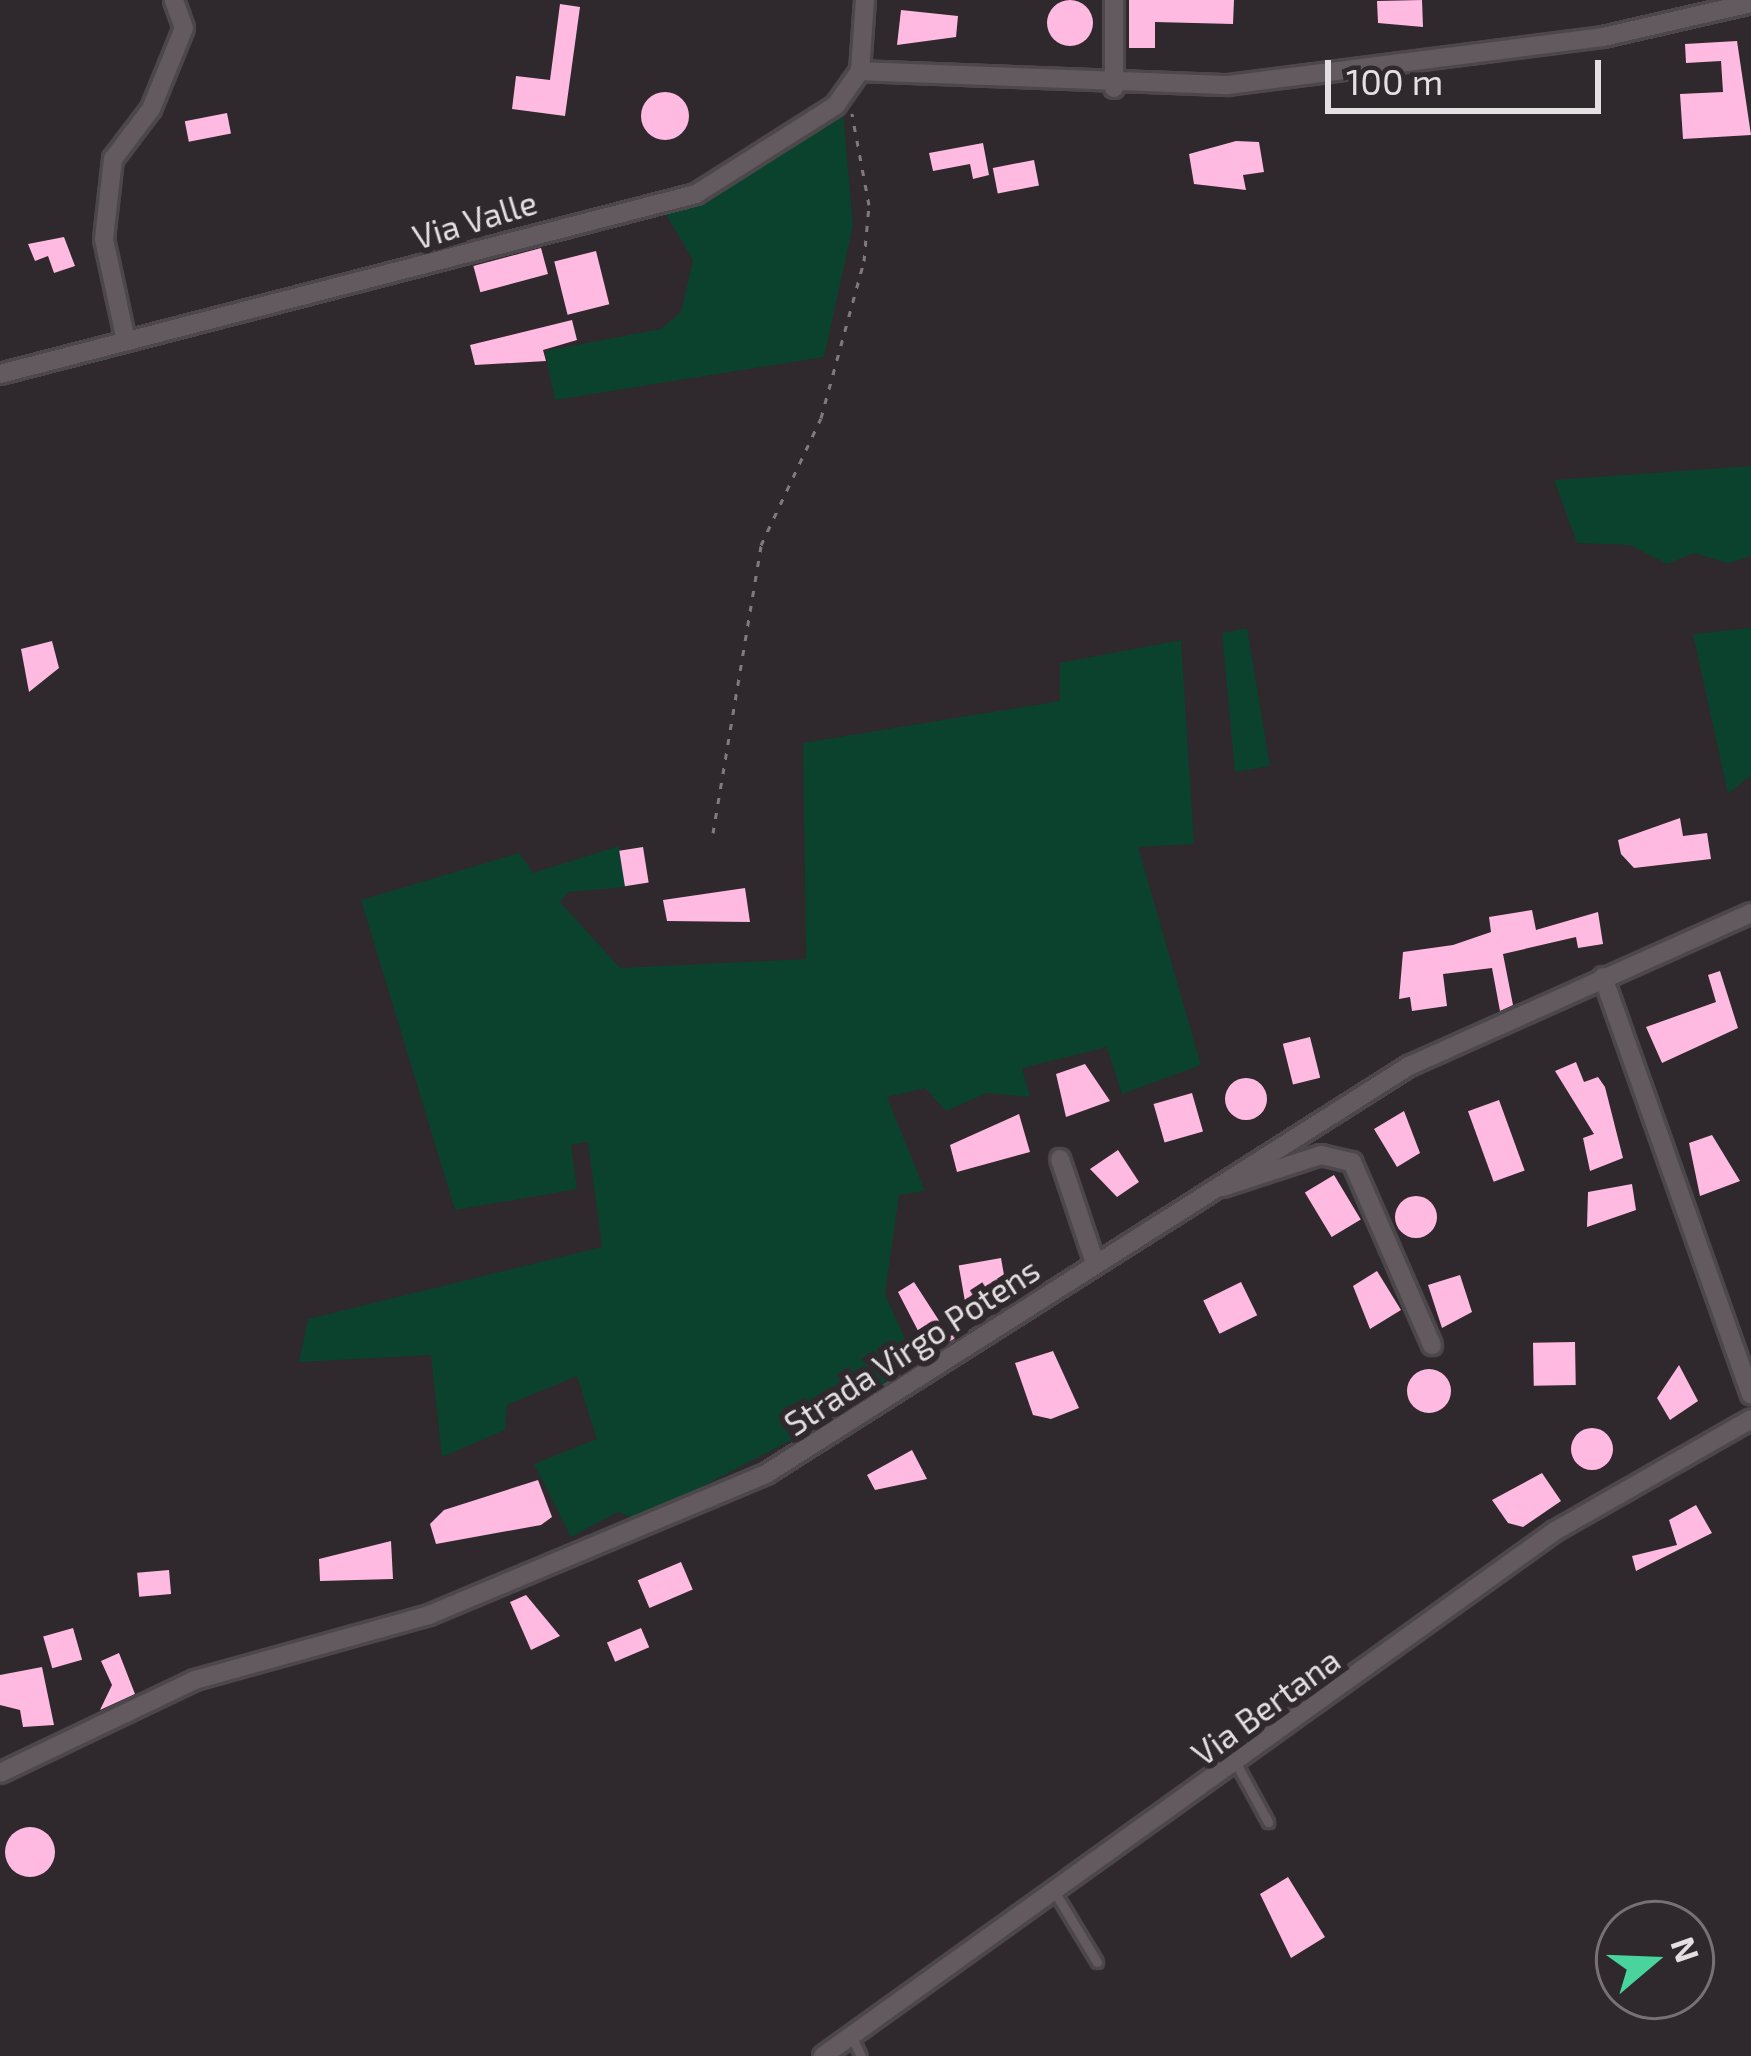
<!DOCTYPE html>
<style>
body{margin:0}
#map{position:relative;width:1751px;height:2056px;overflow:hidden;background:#2f282c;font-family:"Exo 2",sans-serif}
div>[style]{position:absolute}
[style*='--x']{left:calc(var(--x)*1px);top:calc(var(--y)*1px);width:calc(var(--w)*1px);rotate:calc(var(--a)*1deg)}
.green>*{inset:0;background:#0b422d}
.building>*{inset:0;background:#ffbae2;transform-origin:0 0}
.round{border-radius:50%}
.path>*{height:3px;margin-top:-1.5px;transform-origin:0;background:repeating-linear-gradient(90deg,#807a7d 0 6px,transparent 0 15px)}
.roads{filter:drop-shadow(3px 0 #4c474a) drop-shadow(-3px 0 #4c474a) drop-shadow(0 3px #4c474a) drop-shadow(0 -3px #4c474a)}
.service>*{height:9px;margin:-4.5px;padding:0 4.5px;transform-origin:4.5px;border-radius:4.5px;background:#625a5e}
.minor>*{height:18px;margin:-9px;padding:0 9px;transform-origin:9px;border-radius:9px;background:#625a5e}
span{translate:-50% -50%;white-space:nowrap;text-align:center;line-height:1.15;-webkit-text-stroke:12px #2f282c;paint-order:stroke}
.street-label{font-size:33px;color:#e4dfe1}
.north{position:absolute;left:1595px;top:1900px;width:120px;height:120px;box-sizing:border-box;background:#2f282c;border:3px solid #777174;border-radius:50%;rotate:71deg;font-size:33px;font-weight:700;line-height:48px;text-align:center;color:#e4dfe1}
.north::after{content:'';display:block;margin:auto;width:42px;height:54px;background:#49d49d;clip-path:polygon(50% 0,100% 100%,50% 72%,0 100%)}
.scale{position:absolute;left:1325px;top:60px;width:276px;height:54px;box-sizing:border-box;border:6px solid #e4dfe1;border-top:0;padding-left:15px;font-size:36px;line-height:42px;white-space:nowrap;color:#e4dfe1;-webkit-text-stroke:9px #2f282c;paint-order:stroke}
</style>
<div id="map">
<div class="green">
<i style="clip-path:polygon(843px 113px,853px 225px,824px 357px,555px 400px,545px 351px,661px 329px,681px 312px,693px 260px,665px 213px,704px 201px)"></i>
<i style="clip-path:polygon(1751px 466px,1751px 556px,1728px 563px,1694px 553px,1667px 564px,1630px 545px,1577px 543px,1554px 480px)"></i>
<i style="clip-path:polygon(1247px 628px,1270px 766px,1235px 772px,1222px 633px)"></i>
<i style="clip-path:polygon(1751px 628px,1751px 775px,1728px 794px,1693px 634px)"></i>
<i style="clip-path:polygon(1181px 640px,1194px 844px,1138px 847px,1201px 1065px,1122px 1094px,1107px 1047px,1022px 1068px,1030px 1097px,987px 1093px,946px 1111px,925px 1088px,887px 1097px,925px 1191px,899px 1195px,885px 1294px,920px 1373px,638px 1520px,618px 1512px,571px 1537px,534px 1464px,597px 1439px,577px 1376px,507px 1405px,505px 1430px,442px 1457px,431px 1355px,299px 1362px,308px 1319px,602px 1247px,588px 1142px,571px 1145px,577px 1189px,455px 1210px,361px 900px,519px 853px,533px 873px,619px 846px,625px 887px,568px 892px,560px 902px,620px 968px,806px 959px,803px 743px,1060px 701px,1060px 663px)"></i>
</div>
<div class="building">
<i class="round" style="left:1047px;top:0;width:46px;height:46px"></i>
<i style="clip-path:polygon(1129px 0,1234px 0,1233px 24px,1155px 22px,1155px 48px,1129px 48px)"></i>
<i style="clip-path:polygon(1422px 0,1423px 27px,1378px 23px,1377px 1px)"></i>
<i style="clip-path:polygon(560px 4px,580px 7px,565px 116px,512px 109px,516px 76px,550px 80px)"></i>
<i style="clip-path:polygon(901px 10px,958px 16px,956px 37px,897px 45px)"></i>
<i style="clip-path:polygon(1737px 41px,1751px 135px,1683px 139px,1680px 94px,1723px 92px,1721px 61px,1686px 63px,1685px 44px)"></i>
<i class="round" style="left:641px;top:92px;width:48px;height:48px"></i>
<i style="left:227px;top:113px;width:21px;height:43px;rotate:79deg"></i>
<i style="clip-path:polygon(1236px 141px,1259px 142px,1264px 172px,1243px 175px,1246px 190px,1194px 184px,1189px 154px)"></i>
<i style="clip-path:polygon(983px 143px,989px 175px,973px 179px,970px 164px,933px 171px,929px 153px)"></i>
<i style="left:1034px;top:160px;width:26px;height:42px;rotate:79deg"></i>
<i style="clip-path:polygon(64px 237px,75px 266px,54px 273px,48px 256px,35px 261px,28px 244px)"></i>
<i style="left:541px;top:248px;width:27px;height:70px;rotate:75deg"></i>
<i style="left:596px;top:251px;width:55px;height:43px;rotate:76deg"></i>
<i style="clip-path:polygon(572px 320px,577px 340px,543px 350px,546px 361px,475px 365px,470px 345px)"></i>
<i style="clip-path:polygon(52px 641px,59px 668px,29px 692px,21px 649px)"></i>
<i style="clip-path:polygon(1680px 818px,1683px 836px,1707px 833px,1711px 859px,1634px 868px,1621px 854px,1618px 840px)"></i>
<i style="left:643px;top:847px;width:36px;height:24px;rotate:81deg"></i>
<i style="clip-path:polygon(745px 888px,750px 922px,667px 921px,663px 900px)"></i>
<i style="clip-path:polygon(1532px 910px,1536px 930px,1598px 912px,1603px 944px,1578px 948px,1576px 937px,1503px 954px,1513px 1005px,1500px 1011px,1492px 968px,1443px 974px,1447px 1006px,1412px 1011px,1410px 997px,1399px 999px,1403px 952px,1453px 945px,1491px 932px,1489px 917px)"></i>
<i style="clip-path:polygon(1720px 971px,1738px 1028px,1662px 1063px,1646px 1027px,1716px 1002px,1708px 975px)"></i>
<i style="left:1310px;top:1037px;width:42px;height:28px;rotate:76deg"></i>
<i style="clip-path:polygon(1576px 1062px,1584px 1082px,1598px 1077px,1605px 1087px,1623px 1158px,1590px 1171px,1583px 1138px,1594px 1134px,1555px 1071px)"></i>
<i style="clip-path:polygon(1085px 1064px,1110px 1101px,1066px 1117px,1056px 1074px)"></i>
<i class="round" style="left:1225px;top:1078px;width:42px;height:42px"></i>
<i style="left:1192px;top:1093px;width:40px;height:40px;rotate:74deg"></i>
<i style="left:1499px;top:1100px;width:75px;height:33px;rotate:70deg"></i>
<i style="clip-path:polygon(1404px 1111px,1420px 1153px,1397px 1167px,1374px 1129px)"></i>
<i style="clip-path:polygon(1019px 1114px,1030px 1152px,957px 1172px,950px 1145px)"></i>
<i style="clip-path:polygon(1712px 1135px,1740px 1181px,1700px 1196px,1689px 1143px)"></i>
<i style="clip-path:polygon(1118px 1150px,1139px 1182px,1117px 1197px,1090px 1169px)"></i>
<i style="left:1334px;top:1175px;width:52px;height:34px;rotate:59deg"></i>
<i style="clip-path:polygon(1632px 1184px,1636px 1210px,1587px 1227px,1588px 1192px)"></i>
<i class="round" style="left:1395px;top:1196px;width:42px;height:42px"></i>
<i style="left:1001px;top:1258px;width:35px;height:43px;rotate:80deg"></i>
<i style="clip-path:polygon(1377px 1271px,1401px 1310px,1370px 1329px,1353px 1286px)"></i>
<i style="clip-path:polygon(1460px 1275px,1472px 1312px,1442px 1328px,1428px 1285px)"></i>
<i style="clip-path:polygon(914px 1282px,949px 1336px,963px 1333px,930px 1354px,898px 1292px)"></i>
<i style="left:1241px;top:1282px;width:37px;height:42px;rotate:64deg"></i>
<i style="left:1575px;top:1342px;width:43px;height:42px;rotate:89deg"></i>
<i style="clip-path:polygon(1053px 1351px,1079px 1408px,1051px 1419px,1033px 1415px,1015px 1363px)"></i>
<i style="clip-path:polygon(1679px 1365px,1698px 1401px,1670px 1420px,1657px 1398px)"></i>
<i class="round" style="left:1407px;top:1369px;width:44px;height:44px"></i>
<i class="round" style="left:1571px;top:1428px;width:42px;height:42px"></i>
<i style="clip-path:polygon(912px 1450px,927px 1479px,875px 1490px,867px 1475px)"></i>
<i style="clip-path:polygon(1542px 1473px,1561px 1501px,1523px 1527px,1508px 1523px,1492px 1500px)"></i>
<i style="clip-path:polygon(538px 1480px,552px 1517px,541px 1525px,436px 1544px,430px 1524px,444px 1510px)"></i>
<i style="clip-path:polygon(1696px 1505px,1712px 1533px,1636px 1571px,1632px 1556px,1677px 1545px,1669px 1520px)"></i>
<i style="clip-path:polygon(391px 1541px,393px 1579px,320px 1581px,319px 1559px)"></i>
<i style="left:681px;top:1562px;width:30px;height:47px;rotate:67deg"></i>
<i style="left:169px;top:1570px;width:24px;height:32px;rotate:85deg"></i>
<i style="clip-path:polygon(526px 1595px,560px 1636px,531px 1650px,510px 1602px)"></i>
<i style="left:73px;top:1628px;width:33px;height:31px;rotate:74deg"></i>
<i style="left:641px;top:1628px;width:21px;height:37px;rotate:67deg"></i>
<i style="clip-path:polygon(119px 1653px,135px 1694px,100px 1710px,112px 1685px,101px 1661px)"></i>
<i style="clip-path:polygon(42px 1667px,54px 1725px,23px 1727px,20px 1710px,0 1705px,0 1675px)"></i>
<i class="round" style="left:5px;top:1827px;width:50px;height:50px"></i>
<i style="clip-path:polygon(1288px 1877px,1325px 1937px,1291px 1958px,1260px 1894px)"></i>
</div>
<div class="path">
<i style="--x:713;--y:833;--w:292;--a:-80.5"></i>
<i style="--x:761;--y:545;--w:140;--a:-64.7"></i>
<i style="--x:821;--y:418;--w:163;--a:-74.7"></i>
<i style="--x:864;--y:261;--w:56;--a:-84.9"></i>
<i style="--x:869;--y:205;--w:93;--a:-100.6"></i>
</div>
<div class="roads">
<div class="service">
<i style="--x:1238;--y:1767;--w:63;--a:61.4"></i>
<i style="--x:1054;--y:1891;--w:83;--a:58.8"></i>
<i style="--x:852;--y:2037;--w:21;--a:65"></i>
</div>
<div class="minor">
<i style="--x:1114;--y:0;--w:88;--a:90"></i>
<i style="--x:860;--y:71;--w:368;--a:2.2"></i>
<i style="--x:1228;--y:85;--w:378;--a:-7.3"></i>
<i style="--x:1603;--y:37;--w:152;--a:-12.9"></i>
<i style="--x:126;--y:341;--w:104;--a:-102.2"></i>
<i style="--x:104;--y:239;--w:81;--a:-83.6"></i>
<i style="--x:113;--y:159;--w:63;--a:-52.8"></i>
<i style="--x:151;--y:109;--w:87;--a:-67.8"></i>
<i style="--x:184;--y:28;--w:30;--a:-110"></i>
<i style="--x:0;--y:374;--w:719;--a:-14.5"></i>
<i style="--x:696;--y:194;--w:166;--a:-32.4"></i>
<i style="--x:836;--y:105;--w:42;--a:-54.8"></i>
<i style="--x:860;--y:71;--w:71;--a:-86"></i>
<i style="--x:1603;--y:977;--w:443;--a:70.5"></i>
<i style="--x:1060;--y:1159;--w:110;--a:71.4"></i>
<i style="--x:1223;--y:1187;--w:103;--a:-18.1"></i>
<i style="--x:1321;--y:1155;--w:32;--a:13"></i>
<i style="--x:1352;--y:1162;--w:200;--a:66.4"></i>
<i style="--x:0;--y:1773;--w:216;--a:-25.5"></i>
<i style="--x:195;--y:1680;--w:243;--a:-15.5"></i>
<i style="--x:429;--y:1615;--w:365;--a:-22.7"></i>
<i style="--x:766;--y:1474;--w:762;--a:-32.4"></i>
<i style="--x:1409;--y:1066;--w:375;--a:-24.1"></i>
<i style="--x:823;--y:2056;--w:901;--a:-35.65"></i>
<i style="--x:1555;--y:1531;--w:226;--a:-29.7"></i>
</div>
</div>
<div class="street-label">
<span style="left:475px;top:220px;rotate:-17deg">Via Valle</span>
<span style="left:912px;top:1347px;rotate:-33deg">Strada Virgo Potens</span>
<span style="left:1266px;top:1707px;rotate:-36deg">Via Bertana</span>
</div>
<div class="north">N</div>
<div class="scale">100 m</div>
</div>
